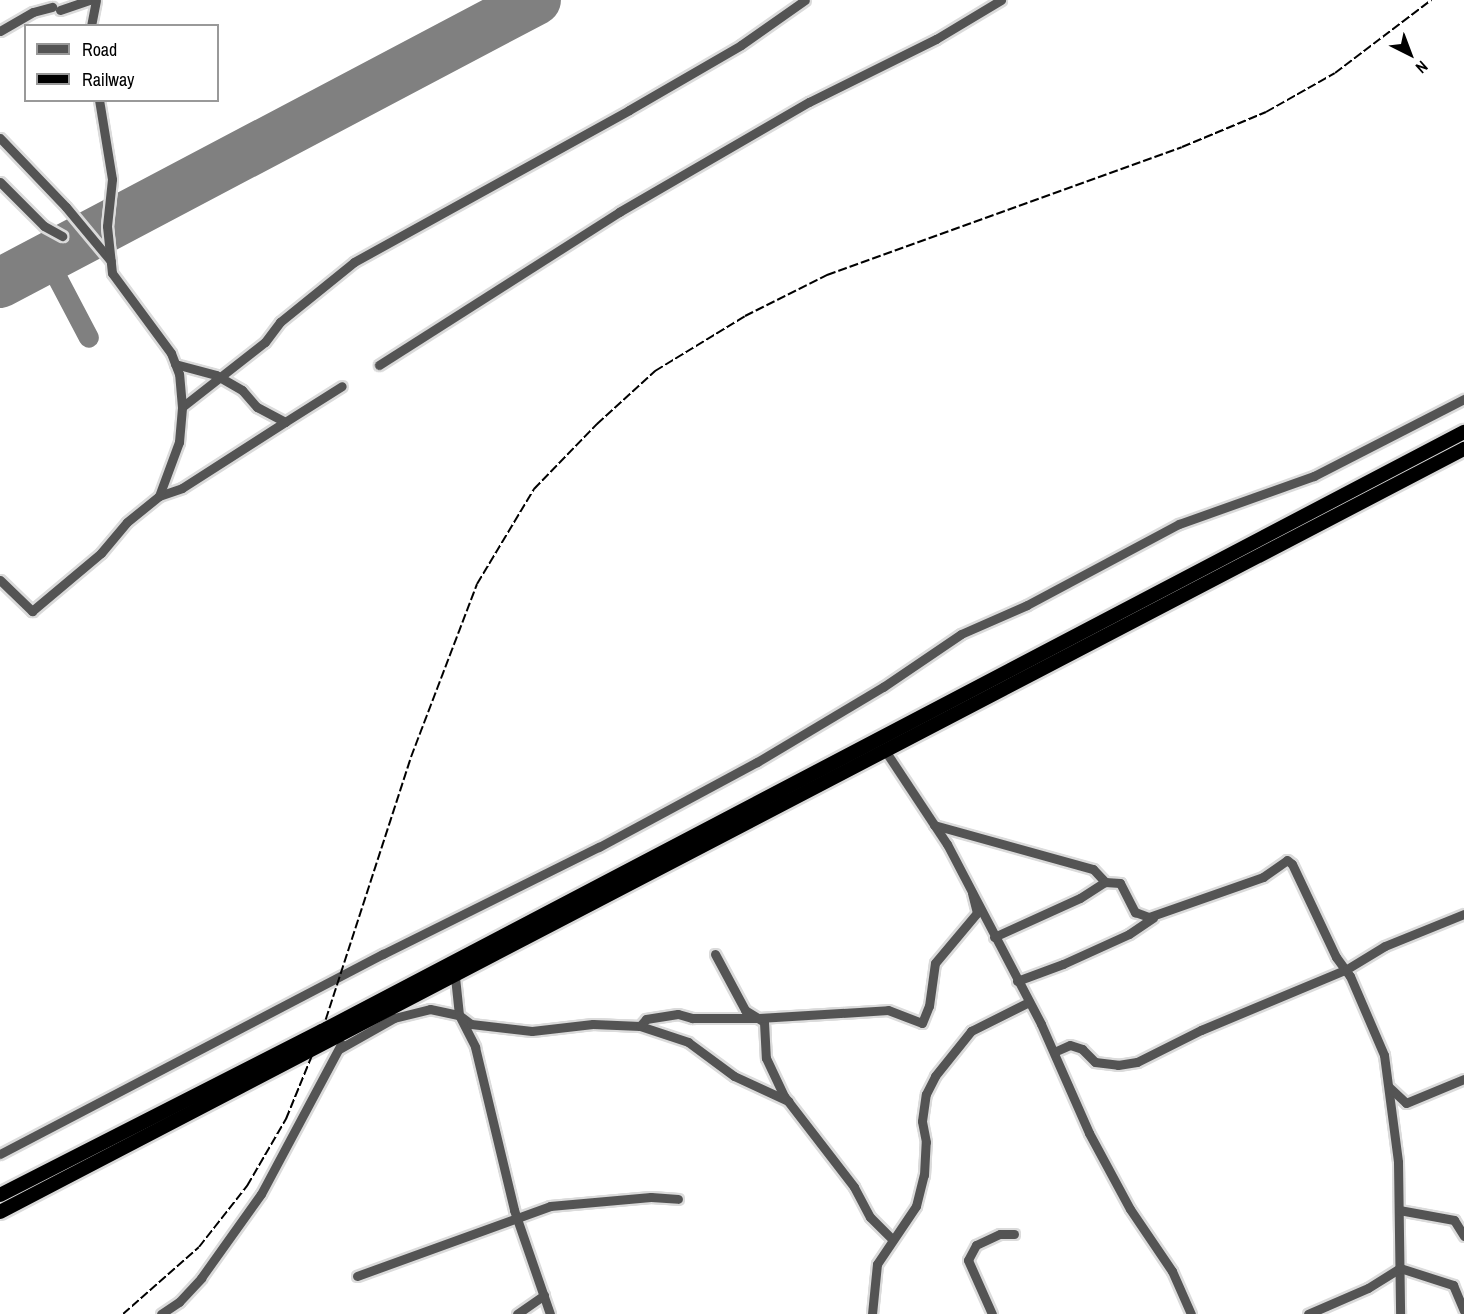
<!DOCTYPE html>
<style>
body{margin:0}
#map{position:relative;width:1464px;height:1314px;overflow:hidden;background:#fff;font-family:"Archivo Narrow",sans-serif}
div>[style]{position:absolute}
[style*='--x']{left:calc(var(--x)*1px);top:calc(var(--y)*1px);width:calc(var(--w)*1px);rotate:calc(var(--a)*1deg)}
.taxiway>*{height:20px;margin:-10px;padding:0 10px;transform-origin:10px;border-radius:10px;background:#808080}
.runway>*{height:50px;margin:-25px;padding:0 25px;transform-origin:25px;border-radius:25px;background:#808080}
.roads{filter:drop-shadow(2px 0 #dbdbdb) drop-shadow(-2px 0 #dbdbdb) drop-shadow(0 2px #dbdbdb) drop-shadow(0 -2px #dbdbdb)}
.minor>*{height:9px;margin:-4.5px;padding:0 4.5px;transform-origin:4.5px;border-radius:4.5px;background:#545454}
.highway>*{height:14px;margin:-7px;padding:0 7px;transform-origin:7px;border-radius:7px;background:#000}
.rail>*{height:2px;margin-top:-1px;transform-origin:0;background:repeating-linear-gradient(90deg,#000 0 9px,transparent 0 12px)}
span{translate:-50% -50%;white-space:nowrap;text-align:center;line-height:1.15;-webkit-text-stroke:4.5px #fff;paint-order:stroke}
.legend{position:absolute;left:24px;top:24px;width:195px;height:78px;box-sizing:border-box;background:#fff;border:2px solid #999;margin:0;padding:8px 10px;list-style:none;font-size:18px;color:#000}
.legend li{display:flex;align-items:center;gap:12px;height:30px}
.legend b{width:30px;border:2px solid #999}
.north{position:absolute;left:1380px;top:24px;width:60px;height:60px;-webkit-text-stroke:4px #fff;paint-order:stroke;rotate:138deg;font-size:16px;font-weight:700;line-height:24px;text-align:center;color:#000}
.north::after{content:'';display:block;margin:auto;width:21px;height:27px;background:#000;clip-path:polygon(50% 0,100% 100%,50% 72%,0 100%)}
</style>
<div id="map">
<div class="taxiway">
<i style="--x:47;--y:258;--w:90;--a:62.3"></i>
</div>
<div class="runway">
<i style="--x:0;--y:283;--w:606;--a:-27.83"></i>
</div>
<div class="roads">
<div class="minor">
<i style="--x:60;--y:10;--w:31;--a:-19"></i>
<i style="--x:91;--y:26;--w:26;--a:-79"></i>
<i style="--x:0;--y:31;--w:38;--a:-30"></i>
<i style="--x:33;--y:12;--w:20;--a:-15"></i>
<i style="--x:0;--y:138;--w:95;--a:46.3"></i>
<i style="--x:66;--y:207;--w:70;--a:50.2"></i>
<i style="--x:0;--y:182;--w:62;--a:45"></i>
<i style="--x:44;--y:226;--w:21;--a:29"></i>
<i style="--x:175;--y:364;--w:42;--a:15"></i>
<i style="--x:216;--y:375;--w:30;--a:30"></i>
<i style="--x:242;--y:390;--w:23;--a:49"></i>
<i style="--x:257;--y:407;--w:32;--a:28"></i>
<i style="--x:285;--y:422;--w:67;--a:-32.3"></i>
<i style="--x:379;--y:365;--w:285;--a:-32.5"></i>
<i style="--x:619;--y:212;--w:220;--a:-30.1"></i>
<i style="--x:809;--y:102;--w:142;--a:-26.4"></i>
<i style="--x:936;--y:39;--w:76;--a:-31"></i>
<i style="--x:182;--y:407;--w:105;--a:-38.1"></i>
<i style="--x:265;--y:342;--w:25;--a:-53"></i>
<i style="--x:280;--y:322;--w:95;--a:-39"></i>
<i style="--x:354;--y:262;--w:314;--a:-28.9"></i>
<i style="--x:629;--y:110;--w:129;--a:-30.1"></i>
<i style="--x:741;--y:45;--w:78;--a:-35.1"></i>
<i style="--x:159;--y:496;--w:24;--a:-19"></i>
<i style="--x:182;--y:488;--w:122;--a:-32.7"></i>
<i style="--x:0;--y:580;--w:45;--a:44.1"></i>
<i style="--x:32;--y:611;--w:90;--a:-40"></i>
<i style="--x:101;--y:553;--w:40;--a:-50"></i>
<i style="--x:127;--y:522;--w:41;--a:-39.1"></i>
<i style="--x:159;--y:496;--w:58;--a:-69.7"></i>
<i style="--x:179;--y:442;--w:35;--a:-85"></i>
<i style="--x:182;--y:407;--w:33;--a:-95"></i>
<i style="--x:179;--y:374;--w:22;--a:-111"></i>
<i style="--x:171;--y:353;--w:99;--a:-126.4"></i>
<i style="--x:112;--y:273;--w:47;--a:-96.1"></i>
<i style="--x:107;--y:226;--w:47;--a:-83.9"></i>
<i style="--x:112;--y:179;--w:80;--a:-99.3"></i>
<i style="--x:886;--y:752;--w:110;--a:56.5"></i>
<i style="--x:947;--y:844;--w:203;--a:62.4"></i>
<i style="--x:1041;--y:1024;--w:119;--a:66.2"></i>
<i style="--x:1089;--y:1133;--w:86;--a:61.7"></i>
<i style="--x:1130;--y:1209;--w:75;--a:55.9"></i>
<i style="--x:1172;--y:1271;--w:47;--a:66.2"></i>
<i style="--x:934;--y:825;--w:165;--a:15.5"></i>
<i style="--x:1093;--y:869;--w:18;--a:47"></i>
<i style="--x:994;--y:937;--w:94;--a:-24.4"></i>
<i style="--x:1080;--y:898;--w:30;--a:-33"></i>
<i style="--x:1105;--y:882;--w:15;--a:4"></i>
<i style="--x:1120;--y:883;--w:33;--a:63"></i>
<i style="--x:1135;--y:912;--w:15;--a:20"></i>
<i style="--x:1149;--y:917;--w:121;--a:-19.3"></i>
<i style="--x:1263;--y:877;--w:29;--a:-35"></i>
<i style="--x:1287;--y:860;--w:6;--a:39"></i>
<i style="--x:1292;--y:864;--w:103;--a:64.7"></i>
<i style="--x:1336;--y:957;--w:24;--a:54"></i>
<i style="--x:1350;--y:976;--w:86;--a:66.7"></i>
<i style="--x:1384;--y:1055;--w:108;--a:82.5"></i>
<i style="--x:1398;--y:1162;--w:152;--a:89.2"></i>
<i style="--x:715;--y:954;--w:64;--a:61.8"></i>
<i style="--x:745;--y:1010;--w:22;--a:32"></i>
<i style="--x:764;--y:1022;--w:36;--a:87"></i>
<i style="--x:766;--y:1058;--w:42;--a:64.7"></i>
<i style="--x:784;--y:1096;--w:115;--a:52.4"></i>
<i style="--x:854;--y:1187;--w:34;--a:62"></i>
<i style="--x:870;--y:1217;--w:31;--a:45"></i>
<i style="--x:455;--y:977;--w:38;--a:84"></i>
<i style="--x:459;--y:1015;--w:36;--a:63"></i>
<i style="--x:475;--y:1047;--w:168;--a:76.5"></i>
<i style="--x:514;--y:1210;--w:110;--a:70.9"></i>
<i style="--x:1017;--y:981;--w:49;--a:-20.3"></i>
<i style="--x:1063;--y:964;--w:72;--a:-24.4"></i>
<i style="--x:1129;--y:934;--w:29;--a:-34"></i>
<i style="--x:640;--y:1026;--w:51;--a:18.4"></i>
<i style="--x:688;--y:1042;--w:57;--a:36.5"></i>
<i style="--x:734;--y:1076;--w:60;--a:24.8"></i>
<i style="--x:339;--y:1049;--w:63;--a:-29.4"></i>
<i style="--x:394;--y:1018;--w:37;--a:-14"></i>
<i style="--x:430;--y:1009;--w:30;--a:12"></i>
<i style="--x:459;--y:1015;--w:15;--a:37"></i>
<i style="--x:471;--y:1024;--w:61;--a:6.5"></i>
<i style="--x:532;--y:1031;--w:61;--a:-6.5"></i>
<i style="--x:593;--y:1024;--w:47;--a:2.4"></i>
<i style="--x:640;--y:1026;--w:9;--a:-49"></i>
<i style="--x:646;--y:1019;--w:32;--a:-9"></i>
<i style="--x:678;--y:1014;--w:15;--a:16"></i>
<i style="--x:692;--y:1018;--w:67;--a:0"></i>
<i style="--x:759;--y:1018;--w:129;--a:-3.5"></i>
<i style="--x:888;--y:1010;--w:36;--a:21"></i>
<i style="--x:922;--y:1023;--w:18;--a:-68"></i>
<i style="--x:929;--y:1006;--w:43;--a:-82.1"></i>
<i style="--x:935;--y:963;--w:65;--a:-50"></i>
<i style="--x:977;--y:913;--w:21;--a:-104"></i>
<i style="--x:1054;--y:1052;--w:17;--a:-24"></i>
<i style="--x:1070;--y:1045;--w:13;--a:18"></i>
<i style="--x:1082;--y:1049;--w:18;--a:45"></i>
<i style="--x:1095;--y:1062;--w:23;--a:7"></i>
<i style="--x:1118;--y:1065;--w:19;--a:-9"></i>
<i style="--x:1137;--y:1062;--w:72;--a:-26.6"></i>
<i style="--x:1201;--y:1030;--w:158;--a:-22.7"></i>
<i style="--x:1347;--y:969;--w:44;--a:-31.2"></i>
<i style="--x:1385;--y:946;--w:85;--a:-22.1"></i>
<i style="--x:1389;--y:1087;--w:23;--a:43"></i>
<i style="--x:1406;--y:1103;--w:63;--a:-22.5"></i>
<i style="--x:0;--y:1154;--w:432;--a:-27.6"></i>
<i style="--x:383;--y:954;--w:241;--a:-26.4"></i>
<i style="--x:599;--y:847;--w:179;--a:-28.3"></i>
<i style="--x:757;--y:762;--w:147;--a:-30.8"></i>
<i style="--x:883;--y:687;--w:94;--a:-34.2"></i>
<i style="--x:961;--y:634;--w:72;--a:-23.7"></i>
<i style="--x:1027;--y:605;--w:172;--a:-28.1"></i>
<i style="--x:1179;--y:524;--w:143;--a:-19.6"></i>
<i style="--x:1314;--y:476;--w:169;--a:-27.2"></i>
<i style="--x:1399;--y:1210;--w:56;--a:10.3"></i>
<i style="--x:1454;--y:1220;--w:19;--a:58"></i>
<i style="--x:357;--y:1276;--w:205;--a:-19.9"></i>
<i style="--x:550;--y:1206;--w:101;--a:-5.1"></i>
<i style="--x:651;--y:1197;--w:27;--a:4"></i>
<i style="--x:161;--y:1314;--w:22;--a:-34"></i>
<i style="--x:179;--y:1302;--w:33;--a:-47"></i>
<i style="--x:201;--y:1278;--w:103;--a:-54.5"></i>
<i style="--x:261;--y:1194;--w:170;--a:-61.9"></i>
<i style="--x:517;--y:1314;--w:33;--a:-35"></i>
<i style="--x:872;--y:1314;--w:50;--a:-84.3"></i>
<i style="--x:877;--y:1264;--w:70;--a:-56.1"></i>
<i style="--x:916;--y:1206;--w:32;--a:-76"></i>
<i style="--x:924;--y:1175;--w:33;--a:-87"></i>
<i style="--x:926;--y:1142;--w:21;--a:-101"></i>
<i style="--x:922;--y:1121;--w:27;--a:-82"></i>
<i style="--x:926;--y:1094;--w:20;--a:-63"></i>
<i style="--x:935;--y:1076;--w:58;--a:-51.3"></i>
<i style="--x:971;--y:1031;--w:65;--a:-26.6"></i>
<i style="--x:992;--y:1314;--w:59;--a:-114"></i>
<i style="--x:968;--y:1260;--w:17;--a:-62"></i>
<i style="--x:976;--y:1245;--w:26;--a:-25"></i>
<i style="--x:1000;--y:1234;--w:14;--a:0"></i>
<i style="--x:1308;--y:1314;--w:65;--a:-23.4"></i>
<i style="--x:1368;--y:1288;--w:38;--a:-32"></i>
<i style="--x:1400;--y:1268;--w:56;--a:17.8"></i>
<i style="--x:1453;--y:1285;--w:28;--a:67"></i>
</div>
<div class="highway">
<i style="--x:0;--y:1195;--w:361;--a:-27"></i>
<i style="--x:322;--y:1031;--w:1290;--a:-27.68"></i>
<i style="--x:0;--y:1212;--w:1651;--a:-27.53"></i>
</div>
</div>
<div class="rail">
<i style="--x:123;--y:1314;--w:101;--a:-41.4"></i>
<i style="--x:199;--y:1247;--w:78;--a:-51.8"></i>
<i style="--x:247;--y:1186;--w:78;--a:-59.8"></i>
<i style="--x:286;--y:1119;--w:95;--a:-67.8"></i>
<i style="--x:322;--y:1031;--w:288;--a:-72"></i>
<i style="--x:411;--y:757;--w:185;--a:-69.1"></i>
<i style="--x:477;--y:584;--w:111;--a:-59"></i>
<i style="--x:534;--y:489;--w:91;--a:-45.9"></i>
<i style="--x:597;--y:424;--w:79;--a:-42.4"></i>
<i style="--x:655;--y:371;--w:105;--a:-31.4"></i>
<i style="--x:745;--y:316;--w:92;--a:-26.6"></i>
<i style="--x:827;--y:275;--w:377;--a:-19.8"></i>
<i style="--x:1182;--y:147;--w:91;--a:-22.6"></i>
<i style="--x:1266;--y:112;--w:79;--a:-29.5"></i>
<i style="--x:1335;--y:73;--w:121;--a:-37.2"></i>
</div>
<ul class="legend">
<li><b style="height:8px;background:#545454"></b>Road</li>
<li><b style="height:8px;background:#000"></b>Railway</li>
</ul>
<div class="north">N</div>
</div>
